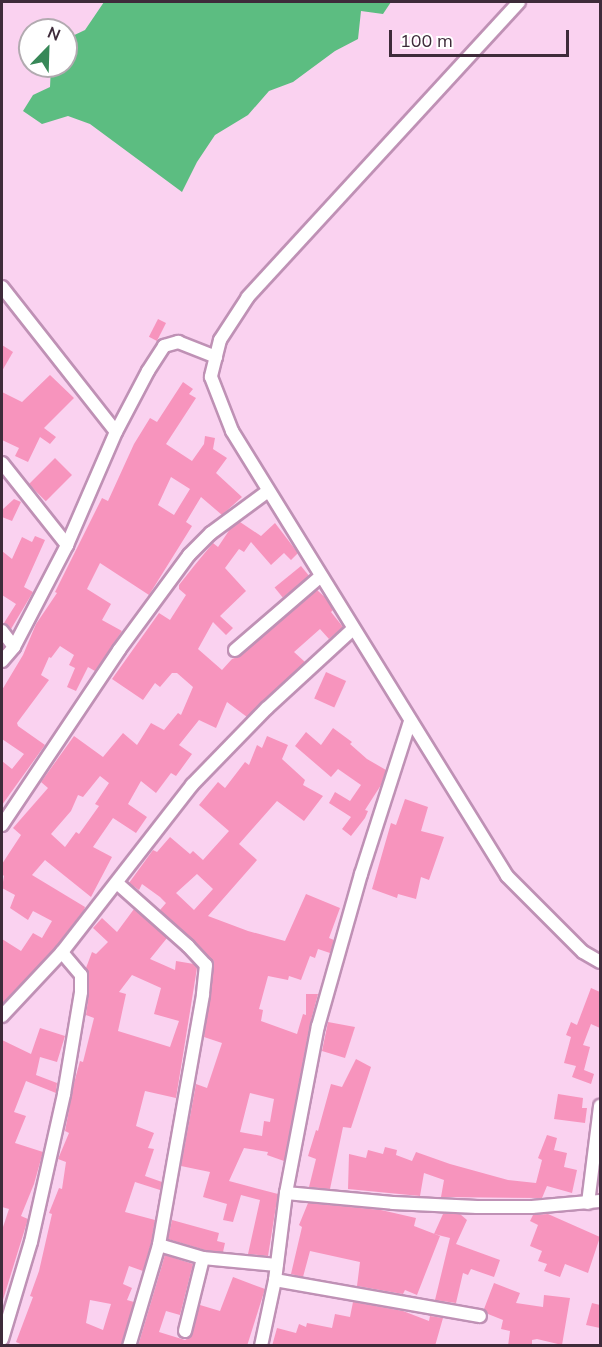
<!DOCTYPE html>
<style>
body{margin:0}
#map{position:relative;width:602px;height:1347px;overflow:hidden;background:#fad2f0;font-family:Mulish,sans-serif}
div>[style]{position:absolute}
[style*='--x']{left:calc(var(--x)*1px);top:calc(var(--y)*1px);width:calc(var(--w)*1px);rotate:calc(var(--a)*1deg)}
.water>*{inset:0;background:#5cbd81}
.building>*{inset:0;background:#f794bd;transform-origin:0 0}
.roads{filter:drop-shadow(2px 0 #bf91b5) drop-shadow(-2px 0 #bf91b5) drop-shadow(0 2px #bf91b5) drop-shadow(0 -2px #bf91b5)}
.minor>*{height:12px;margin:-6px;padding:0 6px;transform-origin:6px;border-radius:6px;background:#fff}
span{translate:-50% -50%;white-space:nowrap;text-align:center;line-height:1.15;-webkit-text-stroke:4.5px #fff;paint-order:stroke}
.frame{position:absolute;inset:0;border:3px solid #3e2b3a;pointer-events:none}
.north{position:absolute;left:18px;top:18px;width:60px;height:60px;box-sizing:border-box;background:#fff;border:2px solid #b2aab0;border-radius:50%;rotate:23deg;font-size:16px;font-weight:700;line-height:24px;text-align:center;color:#3e2b3a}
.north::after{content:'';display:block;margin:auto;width:21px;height:27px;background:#388858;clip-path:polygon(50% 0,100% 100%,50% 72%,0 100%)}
.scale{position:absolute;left:389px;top:30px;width:180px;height:27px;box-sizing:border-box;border:3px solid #3e2b3a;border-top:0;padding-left:8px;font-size:18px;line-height:21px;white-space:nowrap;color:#3e2b3a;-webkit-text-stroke:4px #fff;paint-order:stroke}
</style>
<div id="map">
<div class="water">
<i style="clip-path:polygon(104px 2px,391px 2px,383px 14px,361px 11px,358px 39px,335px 51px,293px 82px,269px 91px,248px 115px,215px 135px,197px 162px,182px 192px,90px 124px,68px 116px,42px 124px,23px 111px,33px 95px,50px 87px,51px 66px,66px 66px,66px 39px,85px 30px)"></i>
</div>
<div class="building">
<i style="left:158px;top:319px;width:9px;height:20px;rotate:27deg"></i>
<i style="clip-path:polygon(2px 345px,13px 352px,2px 371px)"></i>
<i style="clip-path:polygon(50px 375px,74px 398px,44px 428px,56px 437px,50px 444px,40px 437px,28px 462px,15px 456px,19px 448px,2px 440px,2px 392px,22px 402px)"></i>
<i style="clip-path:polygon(evenodd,183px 382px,193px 389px,189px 394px,196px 398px,166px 444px,192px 461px,204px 444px,205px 436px,215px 438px,213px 449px,227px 458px,216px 473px,242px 497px,222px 515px,201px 497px,186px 522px,192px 526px,149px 595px,100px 563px,87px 589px,111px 604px,102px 620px,122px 631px,95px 671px,88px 667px,76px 691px,67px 687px,75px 668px,69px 665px,74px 655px,60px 646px,51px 658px,49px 657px,41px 675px,49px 680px,17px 723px,18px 726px,45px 745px,2px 805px,2px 761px,12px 769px,24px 754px,2px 739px,2px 690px,23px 655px,36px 624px,57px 593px,55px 592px,102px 498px,108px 501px,134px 444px,150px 418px,157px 422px,183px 382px,171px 477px,190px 489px,174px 515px,158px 505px,171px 477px)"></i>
<i style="left:55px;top:458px;width:24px;height:37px;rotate:45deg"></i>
<i style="clip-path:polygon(14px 499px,21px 502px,12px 521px,2px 517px,2px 510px)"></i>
<i style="clip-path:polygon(evenodd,240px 522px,261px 536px,275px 523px,298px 553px,291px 560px,284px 553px,271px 565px,251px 542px,244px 552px,239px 549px,225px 568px,246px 591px,220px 616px,233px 628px,226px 635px,213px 622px,198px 649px,222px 670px,232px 659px,240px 656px,317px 590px,326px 598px,333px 610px,331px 612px,343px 627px,329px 639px,320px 629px,294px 652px,305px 662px,247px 717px,227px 702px,216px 728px,199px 720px,179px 745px,192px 754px,176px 776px,171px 773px,156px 793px,141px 781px,128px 804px,147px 817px,136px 833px,113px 818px,93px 847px,112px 857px,91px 897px,45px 860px,32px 875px,85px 907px,84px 910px,54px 949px,2px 1004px,2px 939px,21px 951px,33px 933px,42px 938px,52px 921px,33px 911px,28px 920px,10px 908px,15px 895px,2px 888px,4px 876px,2px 874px,2px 864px,21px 835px,13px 828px,48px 788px,41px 782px,74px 736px,103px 757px,123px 733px,137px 745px,151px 723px,164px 730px,178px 713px,181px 715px,193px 687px,177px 673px,172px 673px,160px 687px,155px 683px,143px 700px,112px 679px,159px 613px,170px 620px,186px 595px,179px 589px,179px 585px,194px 566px,213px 543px,218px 547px,230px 529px,240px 522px,100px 776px,109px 783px,95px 804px,99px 806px,79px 834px,76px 832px,65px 847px,51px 834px,71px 811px,78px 795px,83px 797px,100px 776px)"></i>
<i style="clip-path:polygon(35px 536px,45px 540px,24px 587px,33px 592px,11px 629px,4px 623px,16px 604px,2px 595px,2px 551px,12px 559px,22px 537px,32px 542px)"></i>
<i style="left:301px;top:566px;width:13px;height:34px;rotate:51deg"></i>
<i style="left:326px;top:672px;width:22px;height:29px;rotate:24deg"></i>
<i style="clip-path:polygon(333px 728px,352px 742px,350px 744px,367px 759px,386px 770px,381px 785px,365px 810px,368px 811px,365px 818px,351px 836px,342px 829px,351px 817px,329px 803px,335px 792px,350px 801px,361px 785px,338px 769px,331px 777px,295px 746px,306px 732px,321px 745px)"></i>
<i style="clip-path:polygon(evenodd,267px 736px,288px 745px,282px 759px,305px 780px,303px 785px,323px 796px,304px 821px,277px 801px,239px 844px,257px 860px,208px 916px,248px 931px,285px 941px,306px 894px,340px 908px,329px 938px,334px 940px,330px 953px,318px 949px,315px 958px,310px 956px,301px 980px,289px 976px,288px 980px,268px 976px,259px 1009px,263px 1010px,261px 1021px,297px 1034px,303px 1014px,306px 1015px,306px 994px,318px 994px,310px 1024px,284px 1161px,267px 1155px,268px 1152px,244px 1148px,229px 1181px,278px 1194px,268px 1256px,248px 1254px,260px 1200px,241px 1195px,233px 1222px,223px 1220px,227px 1204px,203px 1197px,210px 1172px,181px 1166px,196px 1084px,207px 1088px,222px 1043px,204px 1037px,214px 962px,160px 910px,166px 903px,160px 897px,142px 884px,139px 890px,129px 883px,153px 850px,157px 852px,170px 837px,190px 854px,193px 851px,203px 860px,229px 831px,199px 805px,218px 782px,225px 788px,245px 762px,249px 765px,257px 745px,262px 748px,267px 736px,197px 874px,213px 889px,194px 910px,176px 893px,197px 874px,267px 736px,250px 1093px,274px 1099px,270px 1122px,264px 1121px,262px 1136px,240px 1132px,250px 1093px)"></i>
<i style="clip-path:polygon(405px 799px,428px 807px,421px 831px,444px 837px,429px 880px,421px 877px,416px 899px,398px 894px,397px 898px,372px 889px,391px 823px,396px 825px)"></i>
<i style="clip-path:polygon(evenodd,134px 909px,167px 938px,150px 959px,175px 970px,176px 961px,194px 964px,197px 968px,176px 1098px,145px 1091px,136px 1126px,154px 1133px,148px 1148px,154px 1149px,145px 1176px,162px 1182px,160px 1190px,135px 1182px,125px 1212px,155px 1220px,151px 1243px,143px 1271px,129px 1266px,123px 1284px,132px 1288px,127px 1300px,134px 1302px,121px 1346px,25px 1346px,16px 1342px,33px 1297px,30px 1296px,39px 1271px,52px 1214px,49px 1213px,59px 1188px,62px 1189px,66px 1162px,58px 1159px,69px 1133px,65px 1131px,74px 1083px,80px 1061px,83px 1062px,94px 1018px,86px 1015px,89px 992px,89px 975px,86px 968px,92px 952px,96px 954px,108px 942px,93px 928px,102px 918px,117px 932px,134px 909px,132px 975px,161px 988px,154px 1014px,179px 1021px,170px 1047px,118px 1031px,126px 994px,119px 992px,132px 975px,134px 909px,90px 1300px,111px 1304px,103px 1330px,86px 1323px,90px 1300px)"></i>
<i style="clip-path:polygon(591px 988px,600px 992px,600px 1028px,591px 1024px,583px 1045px,590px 1047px,584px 1070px,594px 1074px,591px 1084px,572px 1077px,576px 1066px,564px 1063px,571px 1037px,566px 1035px,571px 1022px,577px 1025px)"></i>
<i style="clip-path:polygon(328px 1022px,355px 1027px,345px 1058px,322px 1051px)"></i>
<i style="clip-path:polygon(40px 1028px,65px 1036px,57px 1062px,40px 1057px,36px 1075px,57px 1083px,56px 1093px,26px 1081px,14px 1112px,26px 1116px,15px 1143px,43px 1152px,34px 1184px,21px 1216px,28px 1219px,2px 1303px,2px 1230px,9px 1209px,2px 1207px,2px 1040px,31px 1054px)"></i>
<i style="clip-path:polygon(356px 1059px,371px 1067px,351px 1128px,343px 1127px,330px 1189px,309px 1187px,316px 1159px,308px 1156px,316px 1130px,318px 1131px,331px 1084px,342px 1087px)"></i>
<i style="clip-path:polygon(558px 1094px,583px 1098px,582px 1108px,587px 1108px,585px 1123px,554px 1119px)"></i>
<i style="clip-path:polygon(547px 1135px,557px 1138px,554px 1150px,567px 1153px,564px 1167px,577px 1170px,572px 1193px,547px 1186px,542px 1198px,441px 1197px,444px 1180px,424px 1173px,420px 1196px,348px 1189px,349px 1154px,366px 1158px,368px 1150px,383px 1154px,385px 1147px,397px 1150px,396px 1155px,412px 1161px,416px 1152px,450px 1164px,508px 1180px,536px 1183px,542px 1160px,538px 1158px)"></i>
<i style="clip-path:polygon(308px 1203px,381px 1210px,416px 1218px,414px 1226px,440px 1236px,417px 1295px,405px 1290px,403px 1294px,357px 1286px,360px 1262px,310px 1251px,303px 1277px,291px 1274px,302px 1227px,299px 1225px)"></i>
<i style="clip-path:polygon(443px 1214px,460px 1214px,467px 1220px,456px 1244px,500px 1260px,494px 1277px,471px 1269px,468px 1275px,463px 1273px,456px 1303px,435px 1300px,450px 1238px,434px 1234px)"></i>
<i style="clip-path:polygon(548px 1214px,600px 1237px,588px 1273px,565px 1264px,560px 1277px,544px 1271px,547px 1264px,538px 1261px,542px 1251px,530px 1246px,538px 1225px,530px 1221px,533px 1215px)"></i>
<i style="clip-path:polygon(172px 1220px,219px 1233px,217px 1241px,225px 1243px,223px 1252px,205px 1250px,168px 1239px)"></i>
<i style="clip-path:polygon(165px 1255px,193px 1264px,180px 1315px,166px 1311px,159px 1332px,185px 1340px,190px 1337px,200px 1305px,220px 1311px,233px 1277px,265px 1289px,247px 1346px,138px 1346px)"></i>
<i style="clip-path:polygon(494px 1283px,520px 1293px,516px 1303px,543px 1307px,544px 1295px,570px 1298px,562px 1345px,537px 1339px,532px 1340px,532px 1346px,508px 1346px,510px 1331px,501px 1329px,503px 1320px,488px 1314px,484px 1309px)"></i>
<i style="clip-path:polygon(353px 1302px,403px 1311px,429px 1321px,430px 1316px,443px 1318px,435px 1346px,272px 1346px,277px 1328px,296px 1333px,299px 1324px,306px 1327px,307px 1323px,332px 1328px,335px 1314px,350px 1317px)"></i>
<i style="clip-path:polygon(592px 1303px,600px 1305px,600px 1328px,586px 1325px)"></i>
</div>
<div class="roads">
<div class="minor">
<i style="--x:519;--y:2;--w:401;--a:132.6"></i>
<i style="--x:248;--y:297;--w:51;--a:123.1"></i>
<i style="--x:220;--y:340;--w:38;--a:104"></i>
<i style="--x:211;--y:377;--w:58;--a:68.7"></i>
<i style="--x:232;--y:431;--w:523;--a:58.28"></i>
<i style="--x:507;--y:876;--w:107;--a:45"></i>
<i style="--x:583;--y:952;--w:20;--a:30"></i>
<i style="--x:2;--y:287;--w:184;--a:51.8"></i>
<i style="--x:2;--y:463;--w:105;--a:51.6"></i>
<i style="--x:2;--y:631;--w:20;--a:53"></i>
<i style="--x:235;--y:650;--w:113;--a:-40.7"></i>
<i style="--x:2;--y:661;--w:18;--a:-49"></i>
<i style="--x:14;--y:647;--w:115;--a:-62.5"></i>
<i style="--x:67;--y:545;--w:123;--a:-66.6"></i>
<i style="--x:116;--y:432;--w:69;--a:-62.3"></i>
<i style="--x:148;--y:371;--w:30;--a:-57"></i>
<i style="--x:164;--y:346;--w:15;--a:-16"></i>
<i style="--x:178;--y:342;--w:41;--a:21.5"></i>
<i style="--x:2;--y:825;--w:211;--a:-56.2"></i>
<i style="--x:119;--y:650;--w:118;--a:-53.6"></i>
<i style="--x:189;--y:555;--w:31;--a:-45"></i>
<i style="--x:211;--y:533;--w:71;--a:-36.4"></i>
<i style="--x:117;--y:883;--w:95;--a:41.6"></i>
<i style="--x:188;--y:946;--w:26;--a:47"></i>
<i style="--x:206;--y:965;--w:30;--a:96"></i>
<i style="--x:203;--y:995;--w:254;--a:100"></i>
<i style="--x:159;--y:1245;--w:105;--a:106.5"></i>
<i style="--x:2;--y:1016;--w:88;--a:-46.8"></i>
<i style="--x:62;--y:952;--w:212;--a:-52.1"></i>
<i style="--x:192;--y:785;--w:107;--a:-45.8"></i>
<i style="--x:267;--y:708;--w:117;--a:-42.6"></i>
<i style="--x:286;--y:1193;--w:107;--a:5.3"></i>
<i style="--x:393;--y:1203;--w:84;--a:2.7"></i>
<i style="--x:477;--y:1207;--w:55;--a:0"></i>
<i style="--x:532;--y:1207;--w:68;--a:-5"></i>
<i style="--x:588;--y:1203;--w:98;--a:-82.9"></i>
<i style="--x:159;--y:1245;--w:46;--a:16.5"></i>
<i style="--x:203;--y:1258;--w:74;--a:5.4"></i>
<i style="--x:275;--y:1280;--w:208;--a:10"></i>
<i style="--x:185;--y:1331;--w:75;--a:-76.1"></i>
<i style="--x:2;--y:1339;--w:101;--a:-73.4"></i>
<i style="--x:31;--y:1242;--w:152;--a:-77.4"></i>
<i style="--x:64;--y:1094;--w:103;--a:-80.5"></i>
<i style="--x:81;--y:992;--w:17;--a:-90"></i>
<i style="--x:81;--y:975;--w:30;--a:-130"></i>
<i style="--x:261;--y:1346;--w:67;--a:-78"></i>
<i style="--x:275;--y:1280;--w:88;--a:-82.8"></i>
<i style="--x:286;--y:1193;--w:170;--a:-79.2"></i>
<i style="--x:318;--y:1026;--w:158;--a:-74.2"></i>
<i style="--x:361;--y:874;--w:161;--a:-72.2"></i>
</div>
</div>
<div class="frame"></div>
<div class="north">N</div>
<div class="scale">100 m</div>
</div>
